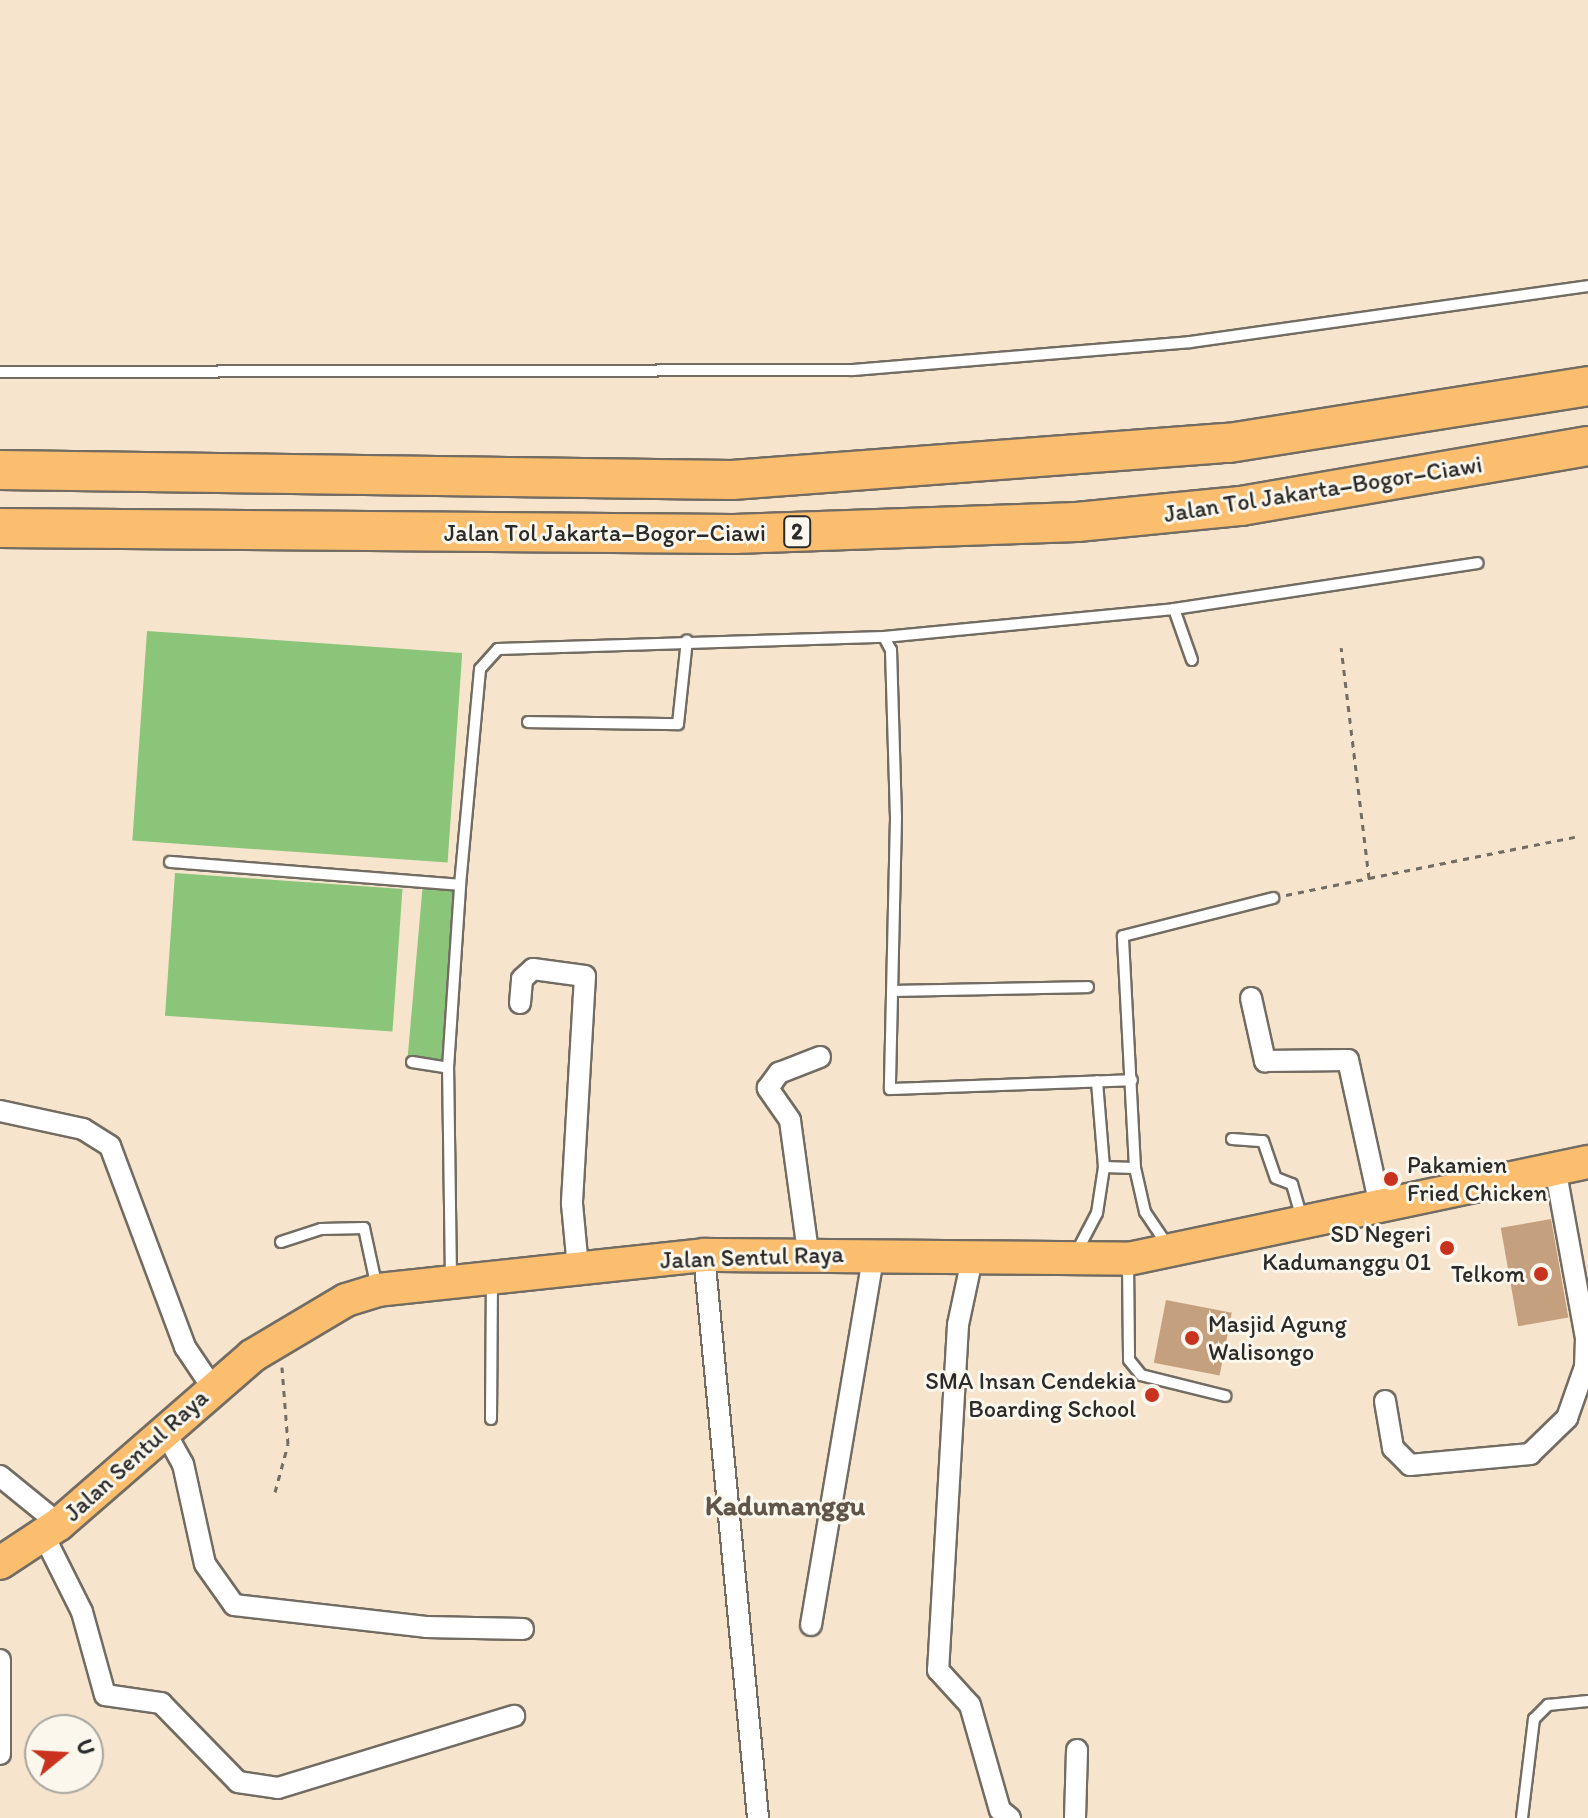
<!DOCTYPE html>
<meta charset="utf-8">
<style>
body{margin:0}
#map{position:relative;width:1588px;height:1818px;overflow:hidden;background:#f6e4cc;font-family:Itim,sans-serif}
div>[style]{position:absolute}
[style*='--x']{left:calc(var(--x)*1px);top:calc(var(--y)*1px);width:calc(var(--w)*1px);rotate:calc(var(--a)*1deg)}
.green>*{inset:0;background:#8bc579;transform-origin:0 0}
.building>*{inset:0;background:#c4a07f;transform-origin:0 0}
.path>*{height:3px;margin-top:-1.5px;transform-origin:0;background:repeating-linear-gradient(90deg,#726c63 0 6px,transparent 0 12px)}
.roads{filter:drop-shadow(2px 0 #726c63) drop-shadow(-2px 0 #726c63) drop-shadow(0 2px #726c63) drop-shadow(0 -2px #726c63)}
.lane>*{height:10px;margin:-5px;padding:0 5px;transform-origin:5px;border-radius:5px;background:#fff}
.street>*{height:20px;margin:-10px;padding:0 10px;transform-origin:10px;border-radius:10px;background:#fff}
.primary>*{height:32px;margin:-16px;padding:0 16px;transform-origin:16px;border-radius:16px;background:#fabe6e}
.highway>*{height:38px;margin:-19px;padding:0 19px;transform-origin:19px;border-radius:19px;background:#fabe6e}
.dots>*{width:22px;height:22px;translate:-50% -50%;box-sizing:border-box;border:4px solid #fbf7ec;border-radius:50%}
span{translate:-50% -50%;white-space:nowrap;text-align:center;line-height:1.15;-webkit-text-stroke:6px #fbf7ec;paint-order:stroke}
.shield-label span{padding:2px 6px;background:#fbf7ec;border:2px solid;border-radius:6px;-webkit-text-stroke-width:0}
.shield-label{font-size:22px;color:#2b2b2b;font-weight:700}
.street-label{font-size:24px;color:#2b2b2b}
.poi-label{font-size:24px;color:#2b2b2b}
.left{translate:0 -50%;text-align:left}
.right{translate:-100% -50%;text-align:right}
.quarter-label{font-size:28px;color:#615448;font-weight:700}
.north{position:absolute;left:24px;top:1714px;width:80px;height:80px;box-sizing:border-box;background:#fbf7ec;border:2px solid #a8a59f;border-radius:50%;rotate:72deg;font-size:22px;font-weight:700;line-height:32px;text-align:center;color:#2b2b2b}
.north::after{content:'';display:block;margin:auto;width:28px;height:36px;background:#c8321e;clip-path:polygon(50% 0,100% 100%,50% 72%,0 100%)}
</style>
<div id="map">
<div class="green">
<i style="left:147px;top:631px;width:316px;height:210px;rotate:4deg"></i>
<i style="left:175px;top:873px;width:228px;height:143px;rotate:4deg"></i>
<i style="left:423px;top:882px;width:37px;height:180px;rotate:5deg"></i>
</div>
<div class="building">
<i style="left:1551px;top:1219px;width:100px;height:51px;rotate:80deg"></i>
<i style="left:1166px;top:1300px;width:67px;height:64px;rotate:11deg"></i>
</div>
<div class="path">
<i style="--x:1369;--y:878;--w:210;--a:-11.3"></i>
<i style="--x:1286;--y:895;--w:85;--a:-11.6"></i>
<i style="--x:1369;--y:878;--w:232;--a:-96.9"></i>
<i style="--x:275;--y:1492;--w:50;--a:-74.8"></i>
<i style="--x:288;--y:1444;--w:77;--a:-94.5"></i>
</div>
<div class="roads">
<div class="lane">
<i style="--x:0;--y:372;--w:852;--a:-0.13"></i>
<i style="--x:852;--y:370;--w:339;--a:-4.7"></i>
<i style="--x:1190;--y:342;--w:402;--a:-8"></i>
<i style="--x:1174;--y:609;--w:307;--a:-8.6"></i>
<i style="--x:884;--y:637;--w:291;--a:-5.5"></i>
<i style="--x:1174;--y:609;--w:54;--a:70.6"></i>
<i style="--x:528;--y:722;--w:150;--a:0.8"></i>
<i style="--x:678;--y:724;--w:84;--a:-83.9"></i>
<i style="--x:170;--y:862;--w:291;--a:4.5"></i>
<i style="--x:897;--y:991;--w:191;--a:-1.2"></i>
<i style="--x:412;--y:1062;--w:36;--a:9"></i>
<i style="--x:1232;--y:1139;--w:31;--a:4"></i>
<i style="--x:1263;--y:1141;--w:39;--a:71"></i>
<i style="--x:1276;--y:1178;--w:17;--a:21"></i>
<i style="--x:1292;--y:1184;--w:35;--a:74"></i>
<i style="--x:1104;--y:1167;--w:31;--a:2"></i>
<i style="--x:281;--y:1242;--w:42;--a:-18"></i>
<i style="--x:321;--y:1229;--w:43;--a:-1.3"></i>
<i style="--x:364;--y:1228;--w:61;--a:77.8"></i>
<i style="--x:1168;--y:1246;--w:41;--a:-124.1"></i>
<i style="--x:1145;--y:1212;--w:45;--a:-102.8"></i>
<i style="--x:1135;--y:1168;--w:232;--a:-93"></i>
<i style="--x:1123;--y:936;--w:155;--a:-14.2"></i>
<i style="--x:1076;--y:1253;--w:45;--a:-62.3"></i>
<i style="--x:1097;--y:1213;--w:47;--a:-81.3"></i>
<i style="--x:1104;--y:1167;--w:86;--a:-94.7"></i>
<i style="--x:1128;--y:1261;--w:99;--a:89.4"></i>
<i style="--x:1129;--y:1360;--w:19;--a:51"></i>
<i style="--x:1141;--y:1375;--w:87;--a:14"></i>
<i style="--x:451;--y:1278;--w:210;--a:-90.8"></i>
<i style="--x:448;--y:1068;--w:183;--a:-86.2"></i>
<i style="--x:460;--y:885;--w:217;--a:-84.7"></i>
<i style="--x:480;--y:669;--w:27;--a:-48"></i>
<i style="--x:498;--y:649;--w:386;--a:-1.8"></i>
<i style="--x:884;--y:637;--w:15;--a:62"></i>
<i style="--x:891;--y:650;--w:168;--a:88.3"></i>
<i style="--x:896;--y:818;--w:271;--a:91.3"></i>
<i style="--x:890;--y:1089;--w:242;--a:-2.1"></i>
<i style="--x:491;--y:1419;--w:136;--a:-89.6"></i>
<i style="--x:1522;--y:1818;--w:100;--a:-83.1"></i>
<i style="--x:1534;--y:1719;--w:20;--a:-45"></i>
<i style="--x:1548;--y:1705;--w:40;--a:-5.7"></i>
</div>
<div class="street">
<i style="--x:1251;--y:998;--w:65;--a:77.5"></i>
<i style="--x:1265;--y:1061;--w:83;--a:-0.7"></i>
<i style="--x:1348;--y:1060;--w:148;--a:77.6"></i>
<i style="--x:520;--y:1003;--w:24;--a:-85"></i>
<i style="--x:522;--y:979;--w:15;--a:-42"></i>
<i style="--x:533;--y:969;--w:52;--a:7.7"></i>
<i style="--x:585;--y:976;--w:228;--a:93.3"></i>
<i style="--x:572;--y:1204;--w:63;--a:84.6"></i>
<i style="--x:0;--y:1111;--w:85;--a:12.2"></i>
<i style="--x:83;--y:1129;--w:32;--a:32"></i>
<i style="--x:110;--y:1146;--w:215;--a:69.5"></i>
<i style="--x:185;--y:1347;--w:48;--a:56"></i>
<i style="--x:808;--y:1252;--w:133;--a:-97.8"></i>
<i style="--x:790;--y:1120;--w:39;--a:-125"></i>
<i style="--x:768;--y:1088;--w:19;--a:-54"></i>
<i style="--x:779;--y:1073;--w:44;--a:-21.3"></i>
<i style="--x:704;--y:1255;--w:566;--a:84.52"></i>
<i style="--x:972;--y:1259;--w:67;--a:102"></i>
<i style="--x:958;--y:1325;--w:346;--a:93.3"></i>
<i style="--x:938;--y:1670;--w:47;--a:47.6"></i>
<i style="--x:970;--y:1705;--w:109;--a:74.1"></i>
<i style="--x:1000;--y:1810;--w:13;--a:39"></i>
<i style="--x:1385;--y:1401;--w:48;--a:80.3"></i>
<i style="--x:1393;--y:1448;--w:24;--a:45"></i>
<i style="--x:1410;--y:1465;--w:121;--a:-5.2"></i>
<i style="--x:1530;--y:1454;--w:52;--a:-44.2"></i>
<i style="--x:1567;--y:1418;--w:54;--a:-70.6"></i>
<i style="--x:1585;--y:1367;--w:29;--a:-88"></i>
<i style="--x:1586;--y:1338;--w:174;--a:-100.3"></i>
<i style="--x:164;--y:1430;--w:39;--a:61"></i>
<i style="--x:183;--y:1464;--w:102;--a:77.6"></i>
<i style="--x:205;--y:1564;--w:50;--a:54.7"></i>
<i style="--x:234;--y:1605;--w:193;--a:6.5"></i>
<i style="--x:426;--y:1627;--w:97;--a:1.2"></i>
<i style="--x:0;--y:1476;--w:76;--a:39.1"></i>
<i style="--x:44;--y:1536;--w:85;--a:63.4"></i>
<i style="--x:82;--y:1612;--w:86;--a:74.5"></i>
<i style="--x:105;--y:1695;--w:57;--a:8.1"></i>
<i style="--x:161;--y:1703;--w:110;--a:45.7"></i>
<i style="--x:238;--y:1782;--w:40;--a:8.5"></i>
<i style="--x:278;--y:1788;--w:247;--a:-17"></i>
<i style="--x:811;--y:1625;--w:376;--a:-80.4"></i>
<i style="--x:0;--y:1660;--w:94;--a:90"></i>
<i style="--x:1075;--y:1818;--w:68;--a:-88.3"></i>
</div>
<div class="primary">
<i style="--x:0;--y:1563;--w:71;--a:-33.5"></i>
<i style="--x:59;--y:1524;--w:256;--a:-41"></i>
<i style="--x:252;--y:1356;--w:109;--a:-30.8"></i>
<i style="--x:346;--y:1300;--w:34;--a:-17"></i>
<i style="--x:378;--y:1290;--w:328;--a:-6.1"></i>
<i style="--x:704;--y:1255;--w:424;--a:0.5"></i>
<i style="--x:1128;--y:1259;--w:470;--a:-11.9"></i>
</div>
<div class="highway">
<i style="--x:0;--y:470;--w:732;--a:0.78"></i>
<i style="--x:732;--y:480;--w:498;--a:-4.3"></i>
<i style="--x:1229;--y:443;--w:363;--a:-9"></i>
<i style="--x:0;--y:528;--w:734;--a:0.47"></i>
<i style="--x:734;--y:534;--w:343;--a:-2"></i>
<i style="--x:1077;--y:522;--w:165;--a:-5.6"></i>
<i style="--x:1241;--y:506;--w:352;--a:-9.8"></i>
</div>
</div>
<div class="dots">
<i style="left:1391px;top:1179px;background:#c8321e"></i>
<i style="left:1447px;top:1248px;background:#c8321e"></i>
<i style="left:1541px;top:1274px;background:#c8321e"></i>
<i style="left:1192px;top:1338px;background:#c8321e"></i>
<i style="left:1152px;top:1395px;background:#c8321e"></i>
</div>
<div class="shield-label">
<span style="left:797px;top:532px">2</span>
</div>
<div class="street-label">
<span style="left:1323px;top:489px;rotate:-9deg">Jalan Tol Jakarta–Bogor–Ciawi</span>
<span style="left:605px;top:533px">Jalan Tol Jakarta–Bogor–Ciawi</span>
<span style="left:752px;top:1257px;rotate:-2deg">Jalan Sentul Raya</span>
<span style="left:136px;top:1455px;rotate:-42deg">Jalan Sentul Raya</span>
</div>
<div class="poi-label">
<span class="left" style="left:1407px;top:1179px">Pakamien<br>Fried Chicken</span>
<span class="right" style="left:1431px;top:1248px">SD Negeri<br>Kadumanggu 01</span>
<span class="right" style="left:1525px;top:1274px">Telkom</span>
<span class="left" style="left:1208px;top:1338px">Masjid Agung<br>Walisongo</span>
<span class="right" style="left:1136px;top:1395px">SMA Insan Cendekia<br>Boarding School</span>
</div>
<div class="quarter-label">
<span style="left:785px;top:1505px">Kadumanggu</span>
</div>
<div class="north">U</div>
</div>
